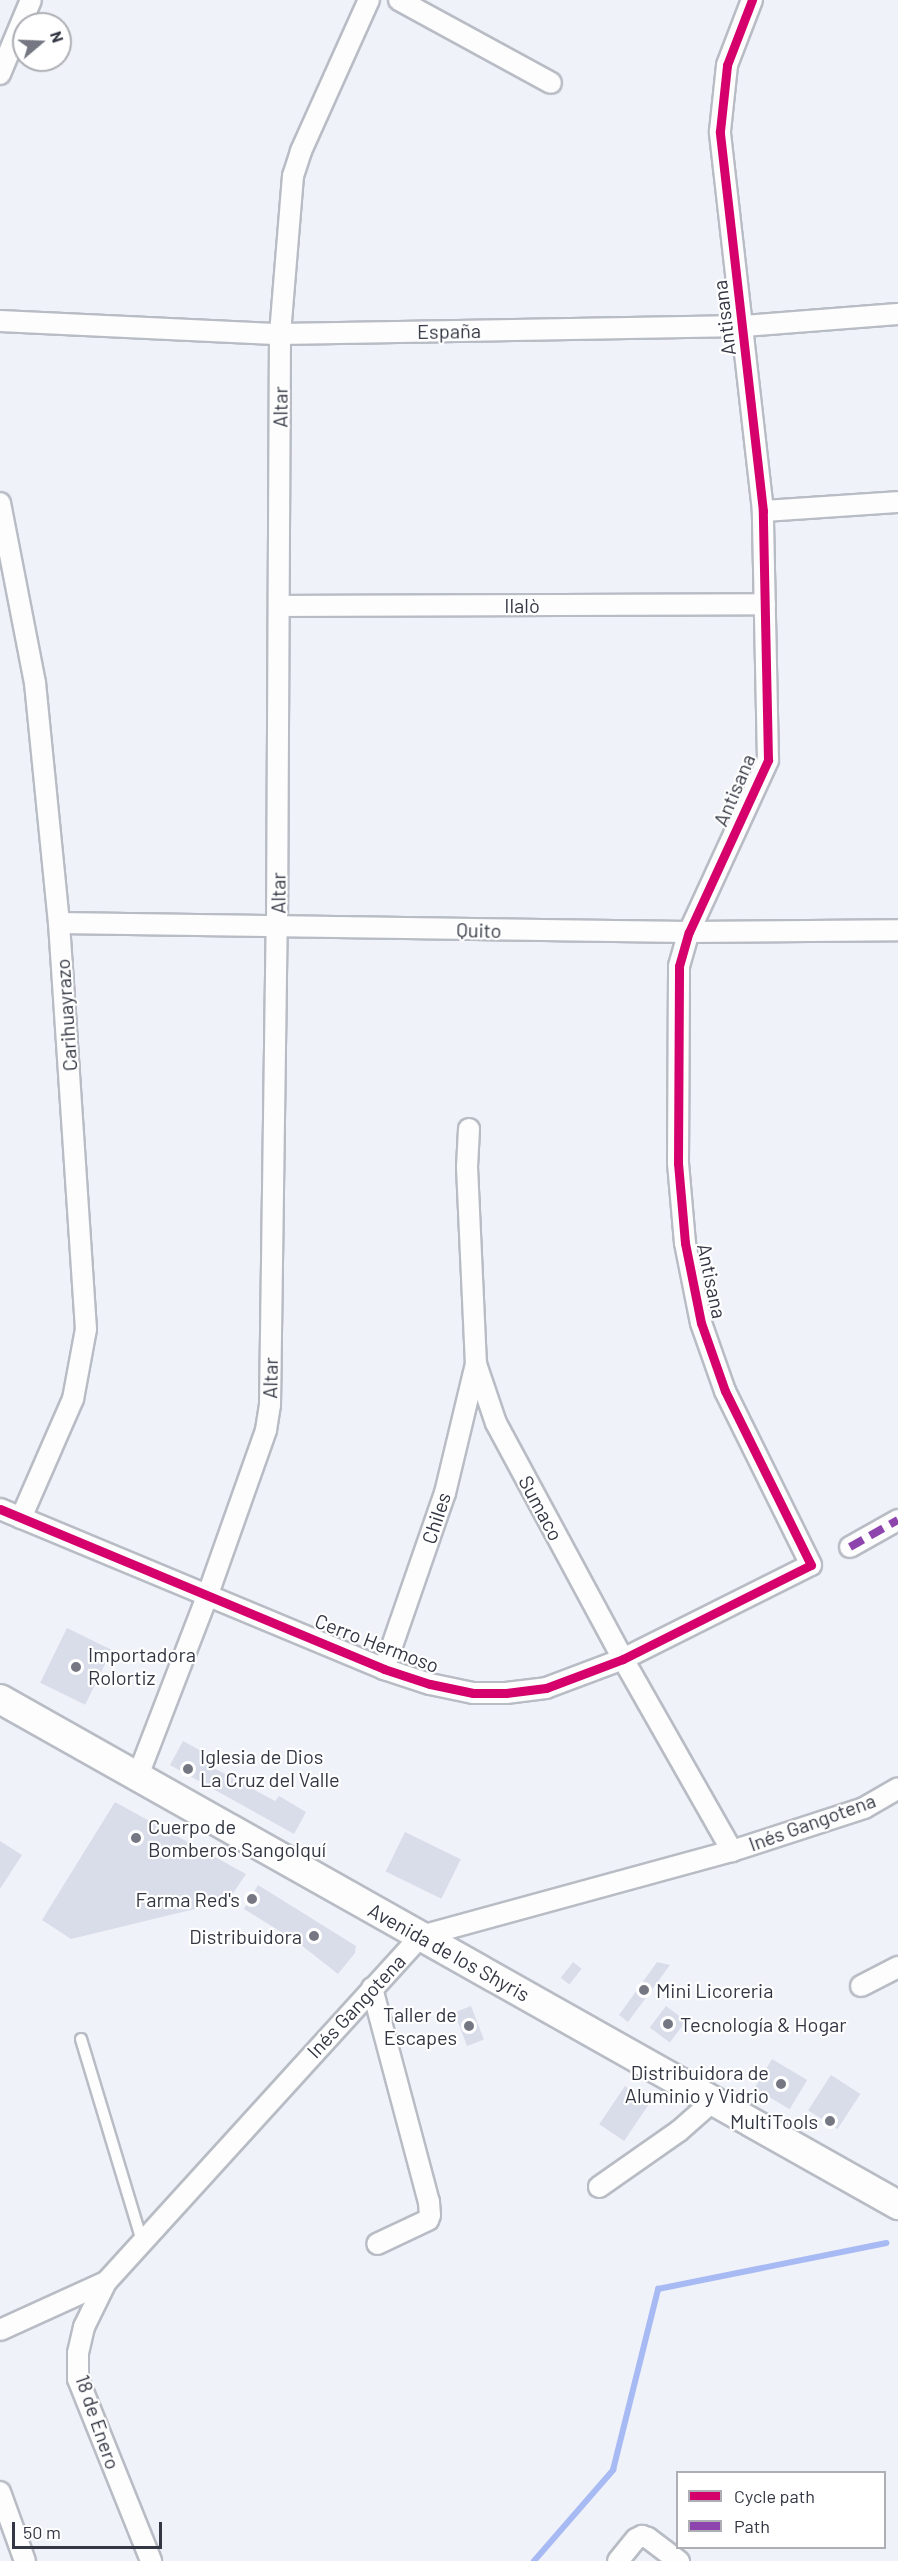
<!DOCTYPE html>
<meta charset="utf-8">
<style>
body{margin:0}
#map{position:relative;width:898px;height:2561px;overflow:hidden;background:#f0f2f9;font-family:Barlow,sans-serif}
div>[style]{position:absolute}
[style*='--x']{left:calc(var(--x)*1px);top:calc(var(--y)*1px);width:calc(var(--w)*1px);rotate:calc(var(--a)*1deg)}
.stream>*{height:6px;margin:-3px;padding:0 3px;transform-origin:3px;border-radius:3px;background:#a8baf3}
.building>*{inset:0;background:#d9ddea;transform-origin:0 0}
.roads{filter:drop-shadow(2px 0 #b8bcc4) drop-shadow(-2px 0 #b8bcc4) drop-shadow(0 2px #b8bcc4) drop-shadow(0 -2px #b8bcc4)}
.service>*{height:10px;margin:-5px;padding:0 5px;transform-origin:5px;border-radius:5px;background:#fdfdfe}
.minor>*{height:20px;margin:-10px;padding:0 10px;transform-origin:10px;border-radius:10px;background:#fdfdfe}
.secondary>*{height:28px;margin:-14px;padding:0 14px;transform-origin:14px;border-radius:14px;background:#fdfdfe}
.quiet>*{height:8px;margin-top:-4px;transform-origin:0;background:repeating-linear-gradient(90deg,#8e44ad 0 15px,transparent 0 23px)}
.cycleway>*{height:9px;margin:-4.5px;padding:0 4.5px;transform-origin:4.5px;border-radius:4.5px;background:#d6006c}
.dots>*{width:16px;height:16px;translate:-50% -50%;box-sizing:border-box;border:3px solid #fff;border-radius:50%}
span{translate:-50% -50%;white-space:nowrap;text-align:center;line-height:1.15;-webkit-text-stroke:4.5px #fff;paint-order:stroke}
.street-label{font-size:20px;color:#333743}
.poi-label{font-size:20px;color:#333743}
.left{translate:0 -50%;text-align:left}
.right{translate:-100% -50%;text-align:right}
.legend{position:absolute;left:676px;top:2471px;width:210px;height:78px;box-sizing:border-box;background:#fff;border:2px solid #adafb4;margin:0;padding:8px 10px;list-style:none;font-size:18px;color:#333743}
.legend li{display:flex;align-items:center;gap:12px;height:30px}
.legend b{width:30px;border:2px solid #adafb4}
.north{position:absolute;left:12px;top:12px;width:60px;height:60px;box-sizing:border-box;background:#fff;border:2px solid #adafb4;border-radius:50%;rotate:71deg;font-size:16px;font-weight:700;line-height:24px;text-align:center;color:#333743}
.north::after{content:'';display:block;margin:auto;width:21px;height:27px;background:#757883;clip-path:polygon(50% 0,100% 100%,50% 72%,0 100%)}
.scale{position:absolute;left:12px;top:2522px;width:150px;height:27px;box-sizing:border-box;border:3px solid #333743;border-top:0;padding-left:8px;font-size:18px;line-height:21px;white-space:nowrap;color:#333743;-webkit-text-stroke:4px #fff;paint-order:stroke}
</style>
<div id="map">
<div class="stream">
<i style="--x:534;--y:2561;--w:121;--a:-49"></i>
<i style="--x:613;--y:2470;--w:187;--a:-76"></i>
<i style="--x:658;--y:2289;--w:233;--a:-11.4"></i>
</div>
<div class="building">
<i style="left:67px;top:1628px;width:50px;height:61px;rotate:26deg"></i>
<i style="clip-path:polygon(183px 1741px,218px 1760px,214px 1768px,275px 1801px,279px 1796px,306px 1812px,294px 1834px,170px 1765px)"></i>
<i style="clip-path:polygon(115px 1802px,246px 1874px,228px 1901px,71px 1939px,42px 1920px)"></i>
<i style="left:405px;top:1832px;width:62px;height:44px;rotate:26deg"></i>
<i style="clip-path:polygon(0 1841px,22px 1855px,0 1889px)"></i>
<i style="clip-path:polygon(258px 1885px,356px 1946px,355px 1953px,338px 1974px,296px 1941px,244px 1909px)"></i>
<i style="left:573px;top:1962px;width:11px;height:20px;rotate:38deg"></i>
<i style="clip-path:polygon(657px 1962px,670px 1965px,628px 2022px,619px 2015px)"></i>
<i style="left:471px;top:2006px;width:36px;height:18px;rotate:69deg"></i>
<i style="left:666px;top:2006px;width:25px;height:27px;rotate:37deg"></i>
<i style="left:772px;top:2059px;width:41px;height:34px;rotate:31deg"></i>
<i style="left:831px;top:2075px;width:35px;height:42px;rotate:33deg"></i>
<i style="left:625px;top:2086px;width:30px;height:46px;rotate:34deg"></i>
</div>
<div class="roads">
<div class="service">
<i style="--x:81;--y:2039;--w:211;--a:73.2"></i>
</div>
<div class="minor">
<i style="--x:399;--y:0;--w:173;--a:28.6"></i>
<i style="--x:0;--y:74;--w:80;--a:-67.3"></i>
<i style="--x:0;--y:321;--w:280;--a:2.7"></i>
<i style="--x:280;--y:334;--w:464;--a:-1"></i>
<i style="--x:744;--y:326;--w:154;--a:-4.5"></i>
<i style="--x:0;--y:503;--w:183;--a:79"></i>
<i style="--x:35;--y:683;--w:241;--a:84.3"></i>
<i style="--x:59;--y:923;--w:407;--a:86.2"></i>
<i style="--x:86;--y:1329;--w:71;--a:100.5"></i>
<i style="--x:73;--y:1399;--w:130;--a:113.6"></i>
<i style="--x:763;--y:511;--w:135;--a:-3.8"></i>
<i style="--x:279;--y:606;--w:486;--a:-0.2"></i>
<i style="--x:59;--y:923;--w:630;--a:0.82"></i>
<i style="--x:689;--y:932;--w:209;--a:-0.5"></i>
<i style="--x:469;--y:1129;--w:38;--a:93"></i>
<i style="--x:467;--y:1167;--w:197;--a:87.4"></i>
<i style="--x:476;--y:1364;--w:62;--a:71.3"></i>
<i style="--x:496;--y:1423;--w:268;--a:61.7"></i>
<i style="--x:623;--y:1659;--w:221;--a:60.4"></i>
<i style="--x:0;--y:1509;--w:416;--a:22.6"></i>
<i style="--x:384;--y:1669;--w:48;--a:18.1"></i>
<i style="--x:430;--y:1684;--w:44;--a:11.8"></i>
<i style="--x:473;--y:1693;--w:33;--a:0"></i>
<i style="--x:506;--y:1693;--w:40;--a:-7.1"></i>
<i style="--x:546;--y:1688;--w:82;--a:-20.6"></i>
<i style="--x:623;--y:1659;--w:210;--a:-26.6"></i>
<i style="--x:811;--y:1565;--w:194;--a:-116.3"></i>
<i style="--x:725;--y:1391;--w:72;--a:-109.4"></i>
<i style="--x:701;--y:1323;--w:82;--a:-101.3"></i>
<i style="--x:685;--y:1243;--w:80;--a:-95"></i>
<i style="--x:678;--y:1163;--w:197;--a:-89.7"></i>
<i style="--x:679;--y:966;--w:35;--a:-74"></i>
<i style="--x:689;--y:932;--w:189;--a:-65.3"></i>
<i style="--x:768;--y:760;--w:249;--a:-91.2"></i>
<i style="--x:763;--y:511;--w:382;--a:-96.5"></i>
<i style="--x:720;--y:131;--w:66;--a:-83.9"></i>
<i style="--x:727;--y:65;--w:70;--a:-69"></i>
<i style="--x:850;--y:1547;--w:55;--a:-29.4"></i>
<i style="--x:384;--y:1669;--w:186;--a:-70.9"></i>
<i style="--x:445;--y:1493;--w:133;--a:-76.5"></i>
<i style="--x:137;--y:1778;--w:197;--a:-68.9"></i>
<i style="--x:208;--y:1594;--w:174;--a:-70.5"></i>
<i style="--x:266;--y:1430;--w:25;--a:-81"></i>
<i style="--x:270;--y:1405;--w:477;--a:-89.2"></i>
<i style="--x:277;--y:928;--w:594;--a:-89.71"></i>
<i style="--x:280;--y:334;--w:159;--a:-85.3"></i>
<i style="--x:293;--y:176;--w:26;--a:-72"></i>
<i style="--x:301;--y:151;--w:166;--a:-65.8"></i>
<i style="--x:861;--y:1986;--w:42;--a:-27.2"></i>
<i style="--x:372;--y:1988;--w:221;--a:75.1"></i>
<i style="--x:429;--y:2202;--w:13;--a:86"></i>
<i style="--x:430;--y:2215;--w:5;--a:112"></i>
<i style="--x:428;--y:2220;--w:56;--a:154.8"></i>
<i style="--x:599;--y:2187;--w:98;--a:-35"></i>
<i style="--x:679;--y:2131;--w:45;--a:-41.4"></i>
<i style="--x:106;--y:2282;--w:50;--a:116.1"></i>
<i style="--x:84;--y:2327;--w:27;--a:103"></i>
<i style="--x:78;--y:2353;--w:26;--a:90"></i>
<i style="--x:78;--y:2379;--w:196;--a:68.1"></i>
<i style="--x:0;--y:2330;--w:116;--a:-24.4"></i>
<i style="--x:106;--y:2282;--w:468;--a:-47.7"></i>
<i style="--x:421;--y:1936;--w:322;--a:-15.3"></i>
<i style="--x:732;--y:1851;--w:139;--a:-18"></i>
<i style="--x:864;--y:1808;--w:39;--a:-30"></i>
<i style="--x:0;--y:2492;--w:73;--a:70.1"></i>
<i style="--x:618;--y:2561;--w:28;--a:-51"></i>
<i style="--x:636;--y:2539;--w:7;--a:-27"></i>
<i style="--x:642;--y:2536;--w:6;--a:18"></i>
<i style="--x:648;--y:2538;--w:39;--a:37"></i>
</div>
<div class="secondary">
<i style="--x:0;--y:1699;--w:1031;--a:29.4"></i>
</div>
</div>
<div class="quiet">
<i style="--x:850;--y:1547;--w:55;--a:-29.4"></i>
</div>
<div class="cycleway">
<i style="--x:0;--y:1509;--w:416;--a:22.6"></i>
<i style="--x:384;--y:1669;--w:48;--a:18.1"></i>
<i style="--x:430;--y:1684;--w:44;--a:11.8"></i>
<i style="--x:473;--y:1693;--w:33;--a:0"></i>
<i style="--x:506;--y:1693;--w:40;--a:-7.1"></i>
<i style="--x:546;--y:1688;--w:82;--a:-20.6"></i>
<i style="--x:623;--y:1659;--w:210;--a:-26.6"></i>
<i style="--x:811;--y:1565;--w:194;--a:-116.3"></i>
<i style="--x:725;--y:1391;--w:72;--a:-109.4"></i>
<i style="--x:701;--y:1323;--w:82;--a:-101.3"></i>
<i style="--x:685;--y:1243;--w:80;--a:-95"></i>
<i style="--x:678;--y:1163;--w:197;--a:-89.7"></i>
<i style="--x:679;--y:966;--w:35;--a:-74"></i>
<i style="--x:689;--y:932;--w:189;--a:-65.3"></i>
<i style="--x:768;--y:760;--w:249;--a:-91.2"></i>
<i style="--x:763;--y:511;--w:382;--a:-96.5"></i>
<i style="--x:720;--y:131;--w:66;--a:-83.9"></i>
<i style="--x:727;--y:65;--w:70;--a:-69"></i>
</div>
<div class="dots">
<i style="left:76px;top:1667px;background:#757883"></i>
<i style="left:188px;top:1769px;background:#757883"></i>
<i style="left:136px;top:1838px;background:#757883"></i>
<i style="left:252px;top:1899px;background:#757883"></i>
<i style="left:314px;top:1936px;background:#757883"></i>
<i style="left:644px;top:1990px;background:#757883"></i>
<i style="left:668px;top:2024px;background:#757883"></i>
<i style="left:469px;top:2026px;background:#757883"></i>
<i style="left:781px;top:2084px;background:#757883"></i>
<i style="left:830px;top:2121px;background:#757883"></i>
</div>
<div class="street-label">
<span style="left:724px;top:318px;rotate:-97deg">Antisana</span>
<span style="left:449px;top:331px;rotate:-1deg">España</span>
<span style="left:280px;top:407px;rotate:-90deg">Altar</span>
<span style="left:522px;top:605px">Ilalò</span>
<span style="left:734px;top:790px;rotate:-67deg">Antisana</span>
<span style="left:278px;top:893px;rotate:-90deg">Altar</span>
<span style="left:479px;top:930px;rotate:1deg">Quito</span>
<span style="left:66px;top:1015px;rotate:-94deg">Carihuayrazo</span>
<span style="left:712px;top:1281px;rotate:78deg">Antisana</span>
<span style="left:270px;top:1378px;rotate:-89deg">Altar</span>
<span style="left:541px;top:1508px;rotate:62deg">Sumaco</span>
<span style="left:436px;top:1518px;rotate:-72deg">Chiles</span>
<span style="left:377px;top:1643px;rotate:21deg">Cerro Hermoso</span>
<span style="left:812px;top:1822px;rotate:-20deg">Inés Gangotena</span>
<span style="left:449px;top:1952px;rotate:29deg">Avenida de los Shyris</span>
<span style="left:356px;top:2006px;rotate:-47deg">Inés Gangotena</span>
<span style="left:98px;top:2422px;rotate:71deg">18 de Enero</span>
</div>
<div class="poi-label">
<span class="left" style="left:88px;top:1666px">Importadora<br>Rolortiz</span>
<span class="left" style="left:200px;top:1768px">Iglesia de Dios<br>La Cruz del Valle</span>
<span class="left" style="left:148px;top:1838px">Cuerpo de<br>Bomberos Sangolquí</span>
<span class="right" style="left:240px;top:1899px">Farma Red's</span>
<span class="right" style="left:302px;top:1936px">Distribuidora</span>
<span class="left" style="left:656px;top:1990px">Mini Licoreria</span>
<span class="right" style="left:457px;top:2026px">Taller de<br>Escapes</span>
<span class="left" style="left:680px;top:2024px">Tecnología &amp; Hogar</span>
<span class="right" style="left:769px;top:2084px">Distribuidora de<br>Aluminio y Vidrio</span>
<span class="right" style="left:818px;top:2121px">MultiTools</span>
</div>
<ul class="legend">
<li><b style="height:8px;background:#d6006c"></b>Cycle path</li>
<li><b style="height:8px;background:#8e44ad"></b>Path</li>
</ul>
<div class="north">N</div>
<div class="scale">50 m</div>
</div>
